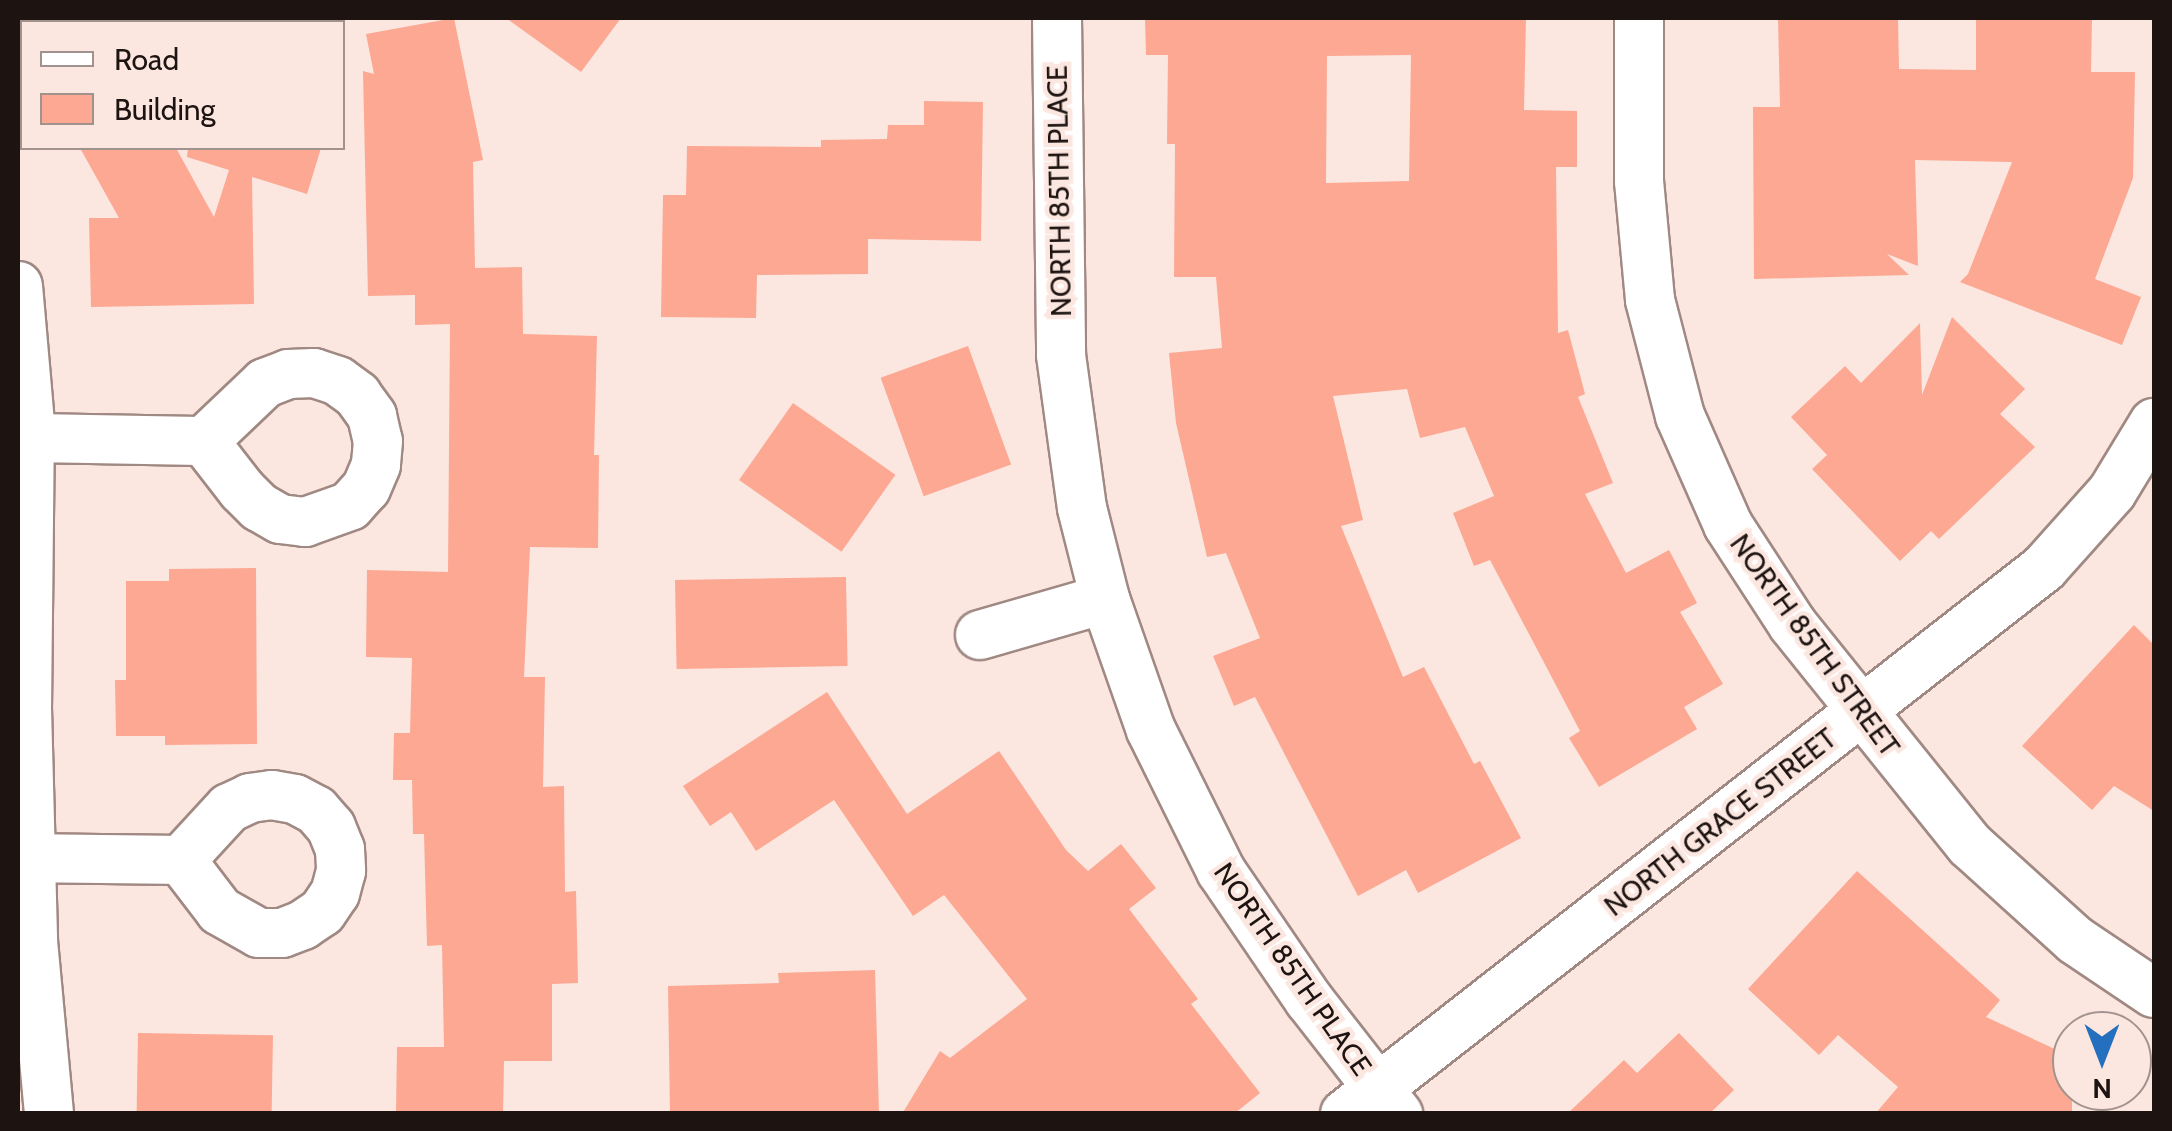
<!DOCTYPE html>
<style>
body{margin:0}
#map{position:relative;width:2172px;height:1131px;overflow:hidden;background:#fbe6e0;font-family:Cabin,sans-serif}
div>[style]{position:absolute}
[style*='--x']{left:calc(var(--x)*1px);top:calc(var(--y)*1px);width:calc(var(--w)*1px);rotate:calc(var(--a)*1deg)}
.building>*{inset:0;background:#fca892;transform-origin:0 0}
.roads{filter:drop-shadow(2px 0 #a18983) drop-shadow(-2px 0 #a18983) drop-shadow(0 2px #a18983) drop-shadow(0 -2px #a18983)}
.street>*{height:48px;margin:-24px;padding:0 24px;transform-origin:24px;border-radius:24px;background:#fff}
span{translate:-50% -50%;white-space:nowrap;text-align:center;line-height:1.15;-webkit-text-stroke:9px #fbe6e0;paint-order:stroke}
.street-label{font-size:28px;color:#1d1412}
.frame{position:absolute;inset:0;border:20px solid #1d1412;pointer-events:none}
.legend{position:absolute;left:20px;top:20px;width:325px;height:130px;box-sizing:border-box;background:#fbe6e0;border:2px solid #a2928e;margin:0;padding:12px 18px;list-style:none;font-size:30px;color:#1d1412}
.legend li{display:flex;align-items:center;gap:20px;height:50px}
.legend b{width:50px;border:2px solid #a2928e}
.north{position:absolute;left:2052px;top:1011px;width:100px;height:100px;box-sizing:border-box;background:#fbe6e0;border:2px solid #a2928e;border-radius:50%;rotate:180deg;font-size:28px;font-weight:700;line-height:40px;text-align:center;color:#1d1412}
.north::after{content:'';display:block;margin:auto;width:35px;height:45px;background:#246fbe;clip-path:polygon(50% 0,100% 100%,50% 72%,0 100%)}
</style>
<div id="map">
<div class="building">
<i style="clip-path:polygon(454px 18px,483px 160px,473px 162px,475px 268px,522px 267px,523px 334px,597px 336px,594px 455px,599px 455px,598px 548px,530px 547px,524px 677px,545px 677px,543px 787px,564px 786px,565px 892px,576px 891px,578px 983px,552px 984px,552px 1061px,504px 1061px,503px 1114px,396px 1112px,397px 1047px,444px 1047px,442px 945px,427px 946px,424px 834px,413px 834px,412px 780px,393px 780px,394px 733px,410px 733px,412px 658px,366px 657px,367px 570px,448px 572px,450px 324px,415px 325px,415px 295px,368px 296px,363px 71px,374px 74px,366px 34px)"></i>
<i style="clip-path:polygon(506px 18px,621px 18px,581px 72px)"></i>
<i style="clip-path:polygon(evenodd,1145px 18px,1526px 18px,1524px 110px,1577px 111px,1577px 167px,1556px 167px,1558px 333px,1568px 330px,1585px 394px,1578px 397px,1613px 483px,1585px 494px,1626px 573px,1669px 550px,1697px 603px,1680px 612px,1723px 684px,1684px 707px,1697px 729px,1599px 787px,1569px 738px,1580px 731px,1490px 560px,1474px 566px,1453px 513px,1494px 496px,1465px 427px,1420px 438px,1407px 389px,1333px 396px,1363px 520px,1341px 526px,1403px 677px,1424px 667px,1474px 764px,1480px 761px,1521px 838px,1418px 893px,1406px 870px,1358px 896px,1255px 697px,1234px 706px,1213px 656px,1260px 638px,1226px 553px,1207px 557px,1176px 423px,1169px 353px,1222px 348px,1216px 277px,1174px 277px,1175px 144px,1167px 144px,1168px 55px,1146px 55px,1145px 18px,1411px 55px,1409px 181px,1326px 183px,1327px 56px,1411px 55px)"></i>
<i style="clip-path:polygon(1778px 18px,1898px 18px,1899px 69px,1976px 70px,1976px 18px,2092px 18px,2091px 72px,2135px 72px,2133px 178px,2095px 279px,2141px 297px,2122px 345px,1960px 282px,1968px 274px,2012px 162px,1915px 160px,1918px 266px,1887px 254px,1909px 275px,1754px 279px,1753px 107px,1780px 107px)"></i>
<i style="clip-path:polygon(924px 101px,983px 102px,981px 241px,868px 239px,868px 274px,757px 275px,756px 318px,661px 317px,663px 195px,686px 195px,687px 146px,821px 147px,821px 140px,887px 139px,888px 125px,924px 125px)"></i>
<i style="clip-path:polygon(80px 148px,176px 148px,214px 217px,229px 170px,187px 157px,188px 148px,321px 148px,307px 194px,252px 177px,254px 304px,91px 307px,89px 218px,119px 218px)"></i>
<i style="clip-path:polygon(1952px 317px,2025px 389px,2000px 414px,2035px 447px,1939px 539px,1931px 531px,1900px 561px,1812px 469px,1827px 455px,1791px 417px,1845px 366px,1861px 383px,1920px 323px,1922px 395px)"></i>
<i style="left:968px;top:346px;width:126px;height:93px;rotate:70deg"></i>
<i style="left:793px;top:403px;width:125px;height:94px;rotate:35deg"></i>
<i style="clip-path:polygon(256px 568px,257px 744px,165px 745px,165px 736px,116px 736px,115px 680px,126px 680px,126px 581px,169px 581px,169px 569px)"></i>
<i style="left:846px;top:577px;width:89px;height:171px;rotate:89deg"></i>
<i style="clip-path:polygon(2134px 625px,2154px 645px,2154px 811px,2114px 786px,2092px 810px,2022px 746px)"></i>
<i style="clip-path:polygon(827px 692px,907px 814px,999px 751px,1066px 850px,1088px 871px,1121px 844px,1156px 888px,1129px 909px,1198px 999px,1191px 1004px,1260px 1093px,1234px 1114px,902px 1114px,940px 1051px,950px 1058px,1027px 999px,944px 895px,913px 916px,834px 800px,756px 851px,731px 812px,710px 826px,683px 786px)"></i>
<i style="clip-path:polygon(1857px 871px,2000px 1000px,1986px 1017px,2072px 1057px,2072px 1114px,1875px 1114px,1898px 1087px,1838px 1035px,1819px 1055px,1748px 989px)"></i>
<i style="clip-path:polygon(875px 970px,879px 1114px,670px 1114px,668px 986px,779px 983px,778px 973px)"></i>
<i style="left:138px;top:1033px;width:135px;height:81px;rotate:1deg"></i>
<i style="clip-path:polygon(1679px 1033px,1734px 1090px,1709px 1114px,1567px 1114px,1624px 1060px,1637px 1073px)"></i>
</div>
<div class="roads">
<div class="street">
<i style="--x:1057;--y:18;--w:337;--a:89.3"></i>
<i style="--x:1061;--y:355;--w:154;--a:82.2"></i>
<i style="--x:1082;--y:508;--w:94;--a:75.8"></i>
<i style="--x:1105;--y:599;--w:139;--a:70.7"></i>
<i style="--x:1151;--y:730;--w:157;--a:63.6"></i>
<i style="--x:1221;--y:871;--w:156;--a:55.7"></i>
<i style="--x:1309;--y:1000;--w:145;--a:52"></i>
<i style="--x:1639;--y:18;--w:163;--a:90"></i>
<i style="--x:1639;--y:181;--w:120;--a:84.7"></i>
<i style="--x:1650;--y:300;--w:120;--a:75.5"></i>
<i style="--x:1680;--y:416;--w:119;--a:66.2"></i>
<i style="--x:1728;--y:525;--w:119;--a:57"></i>
<i style="--x:1793;--y:625;--w:282;--a:51.2"></i>
<i style="--x:1970;--y:845;--w:142;--a:42.1"></i>
<i style="--x:2075;--y:940;--w:95;--a:33.9"></i>
<i style="--x:18;--y:286;--w:138;--a:85"></i>
<i style="--x:30;--y:423;--w:285;--a:90.6"></i>
<i style="--x:27;--y:708;--w:233;--a:88.5"></i>
<i style="--x:33;--y:941;--w:174;--a:84.7"></i>
<i style="--x:314;--y:373;--w:25;--a:18"></i>
<i style="--x:338;--y:381;--w:24;--a:36"></i>
<i style="--x:357;--y:395;--w:26;--a:54"></i>
<i style="--x:372;--y:416;--w:26;--a:77"></i>
<i style="--x:378;--y:441;--w:24;--a:95"></i>
<i style="--x:376;--y:465;--w:25;--a:113"></i>
<i style="--x:366;--y:488;--w:24;--a:132"></i>
<i style="--x:350;--y:506;--w:48;--a:160.4"></i>
<i style="--x:305;--y:522;--w:25;--a:-173"></i>
<i style="--x:280;--y:519;--w:24;--a:-150"></i>
<i style="--x:259;--y:507;--w:24;--a:-135"></i>
<i style="--x:242;--y:490;--w:62;--a:-127.8"></i>
<i style="--x:204;--y:441;--w:84;--a:-43.6"></i>
<i style="--x:265;--y:383;--w:25;--a:-21"></i>
<i style="--x:288;--y:374;--w:26;--a:-2"></i>
<i style="--x:30;--y:438;--w:174;--a:1"></i>
<i style="--x:980;--y:635;--w:130;--a:-16.1"></i>
<i style="--x:272;--y:795;--w:23;--a:10"></i>
<i style="--x:295;--y:799;--w:24;--a:28"></i>
<i style="--x:316;--y:810;--w:23;--a:49"></i>
<i style="--x:331;--y:827;--w:24;--a:68"></i>
<i style="--x:340;--y:849;--w:22;--a:87"></i>
<i style="--x:341;--y:871;--w:23;--a:105"></i>
<i style="--x:335;--y:893;--w:23;--a:124"></i>
<i style="--x:322;--y:912;--w:23;--a:146"></i>
<i style="--x:303;--y:925;--w:22;--a:159"></i>
<i style="--x:282;--y:933;--w:23;--a:180"></i>
<i style="--x:259;--y:933;--w:45;--a:-150.6"></i>
<i style="--x:220;--y:911;--w:64;--a:-127.4"></i>
<i style="--x:181;--y:860;--w:71;--a:-47.3"></i>
<i style="--x:229;--y:808;--w:23;--a:-25"></i>
<i style="--x:250;--y:798;--w:22;--a:-8"></i>
<i style="--x:18;--y:858;--w:163;--a:0.7"></i>
<i style="--x:1345;--y:1114;--w:887;--a:-37.99"></i>
<i style="--x:2044;--y:568;--w:102;--a:-48.2"></i>
<i style="--x:2112;--y:492;--w:81;--a:-58.7"></i>
</div>
</div>
<div class="street-label">
<span style="left:1059px;top:191px;rotate:-91deg">NORTH 85TH PLACE</span>
<span style="left:1815px;top:645px;rotate:54deg">NORTH 85TH STREET</span>
<span style="left:1720px;top:822px;rotate:-38deg">NORTH GRACE STREET</span>
<span style="left:1293px;top:969px;rotate:55deg">NORTH 85TH PLACE</span>
</div>
<div class="frame"></div>
<ul class="legend">
<li><b style="height:12px;background:#fff"></b>Road</li>
<li><b style="height:28px;background:#fca892"></b>Building</li>
</ul>
<div class="north">N</div>
</div>
